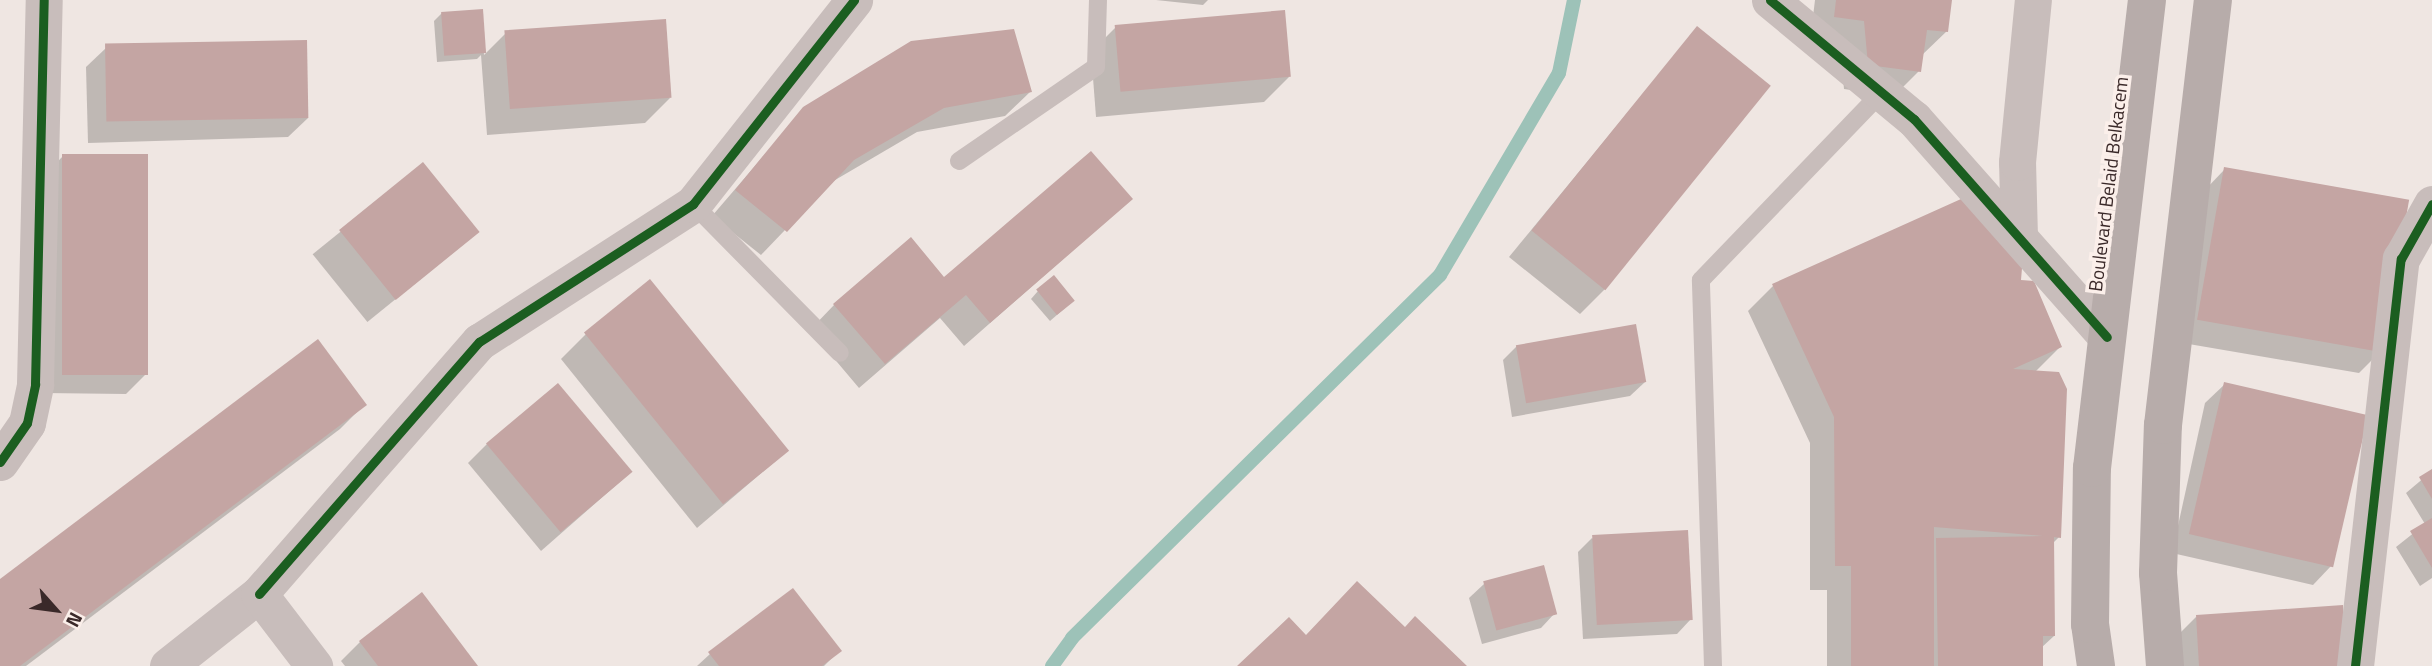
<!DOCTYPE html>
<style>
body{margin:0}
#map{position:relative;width:2432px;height:666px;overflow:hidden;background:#efe6e2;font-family:"Titillium Web",sans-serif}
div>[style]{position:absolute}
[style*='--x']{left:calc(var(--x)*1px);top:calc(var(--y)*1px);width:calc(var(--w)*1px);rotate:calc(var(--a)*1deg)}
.shadow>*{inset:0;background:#0003;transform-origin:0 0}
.stream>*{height:14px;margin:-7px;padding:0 7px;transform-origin:7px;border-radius:7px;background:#9dc2b8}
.building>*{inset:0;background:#c4a5a3;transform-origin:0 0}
.service>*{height:18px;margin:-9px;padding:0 9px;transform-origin:9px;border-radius:9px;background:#c8bdbb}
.minor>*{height:37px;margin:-18.5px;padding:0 18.5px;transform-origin:18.5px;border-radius:18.5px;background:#c8bdbb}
.primary>*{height:38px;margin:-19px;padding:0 19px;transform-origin:19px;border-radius:19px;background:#b7acaa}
.cycleway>*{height:9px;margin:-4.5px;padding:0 4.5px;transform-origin:4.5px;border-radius:4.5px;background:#1b5e20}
span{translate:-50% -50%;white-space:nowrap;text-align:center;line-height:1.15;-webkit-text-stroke:7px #fbefea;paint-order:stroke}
.street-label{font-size:19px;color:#3a2929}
.north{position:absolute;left:21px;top:575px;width:70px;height:70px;-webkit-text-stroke:5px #fbefea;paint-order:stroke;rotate:118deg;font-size:19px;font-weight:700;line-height:28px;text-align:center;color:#3a2929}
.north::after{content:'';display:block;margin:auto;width:24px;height:32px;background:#3a2929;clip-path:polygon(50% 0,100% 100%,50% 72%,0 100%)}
</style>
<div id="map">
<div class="shadow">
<i style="clip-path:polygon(1156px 0,1208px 0,1203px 5px)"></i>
<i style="clip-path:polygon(1815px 0,1951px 0,1947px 31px,1921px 56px,1919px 71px,1894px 96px,1844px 89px,1840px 45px,1810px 41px)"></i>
<i style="clip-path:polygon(481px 11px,484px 55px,506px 33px,670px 98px,645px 123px,487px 135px,481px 55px,477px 59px,437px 62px,434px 21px,442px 13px)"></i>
<i style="clip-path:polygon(1116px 27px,1289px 77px,1264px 102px,1096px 117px,1091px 52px)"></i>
<i style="clip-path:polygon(1697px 28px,1605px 289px,1580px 314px,1509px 257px)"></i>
<i style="clip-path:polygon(106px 48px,308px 118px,288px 137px,88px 143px,86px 67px)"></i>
<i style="clip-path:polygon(1030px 92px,1005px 116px,917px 132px,830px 183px,761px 255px,712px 216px,804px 109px)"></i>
<i style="clip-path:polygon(63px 156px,146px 374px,126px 394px,43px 393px,44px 176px)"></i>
<i style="left:423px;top:165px;width:87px;height:142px;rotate:51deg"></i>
<i style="clip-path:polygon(2225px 169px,2381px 351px,2359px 373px,2177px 342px,2203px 192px)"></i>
<i style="clip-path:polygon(1131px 199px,964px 346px,940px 318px,859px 388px,810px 330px,834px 305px,944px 280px)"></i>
<i style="clip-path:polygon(1962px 201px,2060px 347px,2035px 372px,2059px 537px,2053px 543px,2054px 636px,2041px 648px,2041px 666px,1827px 666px,1827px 590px,1810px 590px,1810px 443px,1748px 311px,1773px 286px)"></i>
<i style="clip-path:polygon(1038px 291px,1065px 308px,1050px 321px,1031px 299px)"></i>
<i style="clip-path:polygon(586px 334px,786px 452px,697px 528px,561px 359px)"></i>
<i style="clip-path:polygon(1517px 346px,1645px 382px,1630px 396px,1512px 417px,1503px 360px)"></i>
<i style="clip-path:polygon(2225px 384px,2332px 565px,2313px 585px,2172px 553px,2205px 403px)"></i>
<i style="clip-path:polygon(365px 404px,340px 429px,26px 666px,0 666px,0 581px)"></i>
<i style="clip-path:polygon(487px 444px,631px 472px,541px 551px,468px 463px)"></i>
<i style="clip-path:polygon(2432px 471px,2432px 578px,2420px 586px,2396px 547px,2425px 524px,2406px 493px)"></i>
<i style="clip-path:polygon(1592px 538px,1691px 619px,1677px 634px,1583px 639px,1578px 552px)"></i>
<i style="clip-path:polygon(1484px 584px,1555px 613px,1541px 628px,1482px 644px,1469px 598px)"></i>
<i style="clip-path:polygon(2196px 617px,2345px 666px,2179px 666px,2177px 636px)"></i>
<i style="clip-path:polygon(360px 642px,476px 666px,345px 666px,341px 661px)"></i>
<i style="clip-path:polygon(839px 651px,824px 666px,697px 666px,710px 654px)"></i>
</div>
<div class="stream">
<i style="--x:1052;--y:666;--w:34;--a:-54"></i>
<i style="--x:1072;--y:638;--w:517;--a:-44.61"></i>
<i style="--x:1440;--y:275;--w:234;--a:-59.5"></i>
<i style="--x:1559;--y:73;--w:75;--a:-78.4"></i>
</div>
<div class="building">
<i style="clip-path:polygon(1836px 0,1952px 0,1948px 32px,1927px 30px,1921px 72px,1868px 65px,1864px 21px,1834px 17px)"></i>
<i style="left:483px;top:9px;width:44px;height:42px;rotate:86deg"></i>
<i style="left:1285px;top:10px;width:67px;height:171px;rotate:85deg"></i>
<i style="left:666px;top:19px;width:79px;height:162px;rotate:86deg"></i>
<i style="left:1697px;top:26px;width:95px;height:263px;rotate:39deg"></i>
<i style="clip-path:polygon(1014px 29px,1032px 92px,944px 108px,854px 160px,787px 232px,735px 190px,803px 107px,911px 41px)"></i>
<i style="left:307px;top:40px;width:78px;height:202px;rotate:89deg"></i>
<i style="clip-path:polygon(1091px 151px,1133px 199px,990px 323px,966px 295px,885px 364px,833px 304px,911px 237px,944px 277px)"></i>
<i style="left:62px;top:154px;width:86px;height:221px"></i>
<i style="left:423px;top:162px;width:90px;height:108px;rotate:51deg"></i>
<i style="left:2224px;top:167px;width:188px;height:155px;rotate:10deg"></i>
<i style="clip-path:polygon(1961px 199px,2023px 256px,2021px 280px,2034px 281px,2062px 347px,2013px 369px,2059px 372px,2067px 389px,2061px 538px,2054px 537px,2055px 636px,2043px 636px,2043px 666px,1938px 666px,1936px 538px,2043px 536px,1934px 527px,1934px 666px,1851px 666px,1851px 566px,1835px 566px,1834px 417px,1772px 284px)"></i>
<i style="left:1054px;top:275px;width:33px;height:23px;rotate:51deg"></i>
<i style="left:650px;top:279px;width:221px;height:85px;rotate:51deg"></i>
<i style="left:1636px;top:324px;width:59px;height:122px;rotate:80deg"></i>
<i style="clip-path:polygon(318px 339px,367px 405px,20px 666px,0 666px,0 579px)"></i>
<i style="left:2224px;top:382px;width:148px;height:156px;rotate:13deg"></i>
<i style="left:558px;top:383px;width:116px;height:94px;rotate:50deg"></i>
<i style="clip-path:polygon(2432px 469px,2432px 499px,2419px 477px)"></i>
<i style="clip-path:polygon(2432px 518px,2432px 568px,2410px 531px)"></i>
<i style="left:1688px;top:530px;width:90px;height:96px;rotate:87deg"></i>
<i style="left:1544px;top:565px;width:51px;height:63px;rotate:75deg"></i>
<i style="clip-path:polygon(1357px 581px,1405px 627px,1415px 616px,1467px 666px,1237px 666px,1289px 617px,1306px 635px)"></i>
<i style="clip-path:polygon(793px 588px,842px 651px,822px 666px,719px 666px,708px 652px)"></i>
<i style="clip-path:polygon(422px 592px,478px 666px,378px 666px,359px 641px)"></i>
<i style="clip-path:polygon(2343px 605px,2346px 666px,2199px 666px,2196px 615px)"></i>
</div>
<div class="service">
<i style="--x:959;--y:161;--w:166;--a:-34.5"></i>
<i style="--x:1096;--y:67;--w:67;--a:-88.3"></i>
<i style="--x:693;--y:204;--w:209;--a:45.4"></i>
<i style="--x:1713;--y:666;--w:386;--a:-91.8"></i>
<i style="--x:1701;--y:280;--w:260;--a:-46.1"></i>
</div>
<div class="minor">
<i style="--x:1770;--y:0;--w:187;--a:39.6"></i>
<i style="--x:1914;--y:119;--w:291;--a:48.5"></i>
<i style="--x:2019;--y:237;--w:75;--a:-91.5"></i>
<i style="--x:2017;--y:162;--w:163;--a:-84.4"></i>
<i style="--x:0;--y:462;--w:47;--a:-55.3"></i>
<i style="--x:27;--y:423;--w:40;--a:-78"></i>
<i style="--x:35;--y:384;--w:384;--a:-88.7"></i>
<i style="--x:259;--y:594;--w:335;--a:-48.9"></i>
<i style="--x:479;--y:342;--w:255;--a:-32.8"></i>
<i style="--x:693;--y:204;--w:260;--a:-51.7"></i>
<i style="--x:168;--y:666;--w:116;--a:-38.4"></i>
<i style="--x:259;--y:594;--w:91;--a:52.6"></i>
<i style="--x:2355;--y:666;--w:410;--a:-83.6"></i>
<i style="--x:2401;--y:259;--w:63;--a:-60.6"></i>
</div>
<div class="primary">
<i style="--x:2096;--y:666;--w:42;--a:-98.1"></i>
<i style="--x:2090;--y:624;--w:156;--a:-89.3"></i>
<i style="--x:2092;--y:468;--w:471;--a:-83.3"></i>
<i style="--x:2165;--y:666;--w:93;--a:-94.3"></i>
<i style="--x:2158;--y:573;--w:148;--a:-88.1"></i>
<i style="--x:2163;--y:425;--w:428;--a:-83.3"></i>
</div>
<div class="cycleway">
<i style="--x:1770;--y:0;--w:187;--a:39.6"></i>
<i style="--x:1914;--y:119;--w:291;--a:48.5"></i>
<i style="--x:0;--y:462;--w:47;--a:-55.3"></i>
<i style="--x:27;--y:423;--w:40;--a:-78"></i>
<i style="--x:35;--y:384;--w:384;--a:-88.7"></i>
<i style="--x:259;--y:594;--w:335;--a:-48.9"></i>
<i style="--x:479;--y:342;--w:255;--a:-32.8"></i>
<i style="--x:693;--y:204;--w:260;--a:-51.7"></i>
<i style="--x:2355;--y:666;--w:410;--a:-83.6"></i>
<i style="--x:2401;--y:259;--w:63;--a:-60.6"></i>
</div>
<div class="street-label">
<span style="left:2108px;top:184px;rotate:-83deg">Boulevard Belaid Belkacem</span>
</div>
<div class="north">N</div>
</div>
